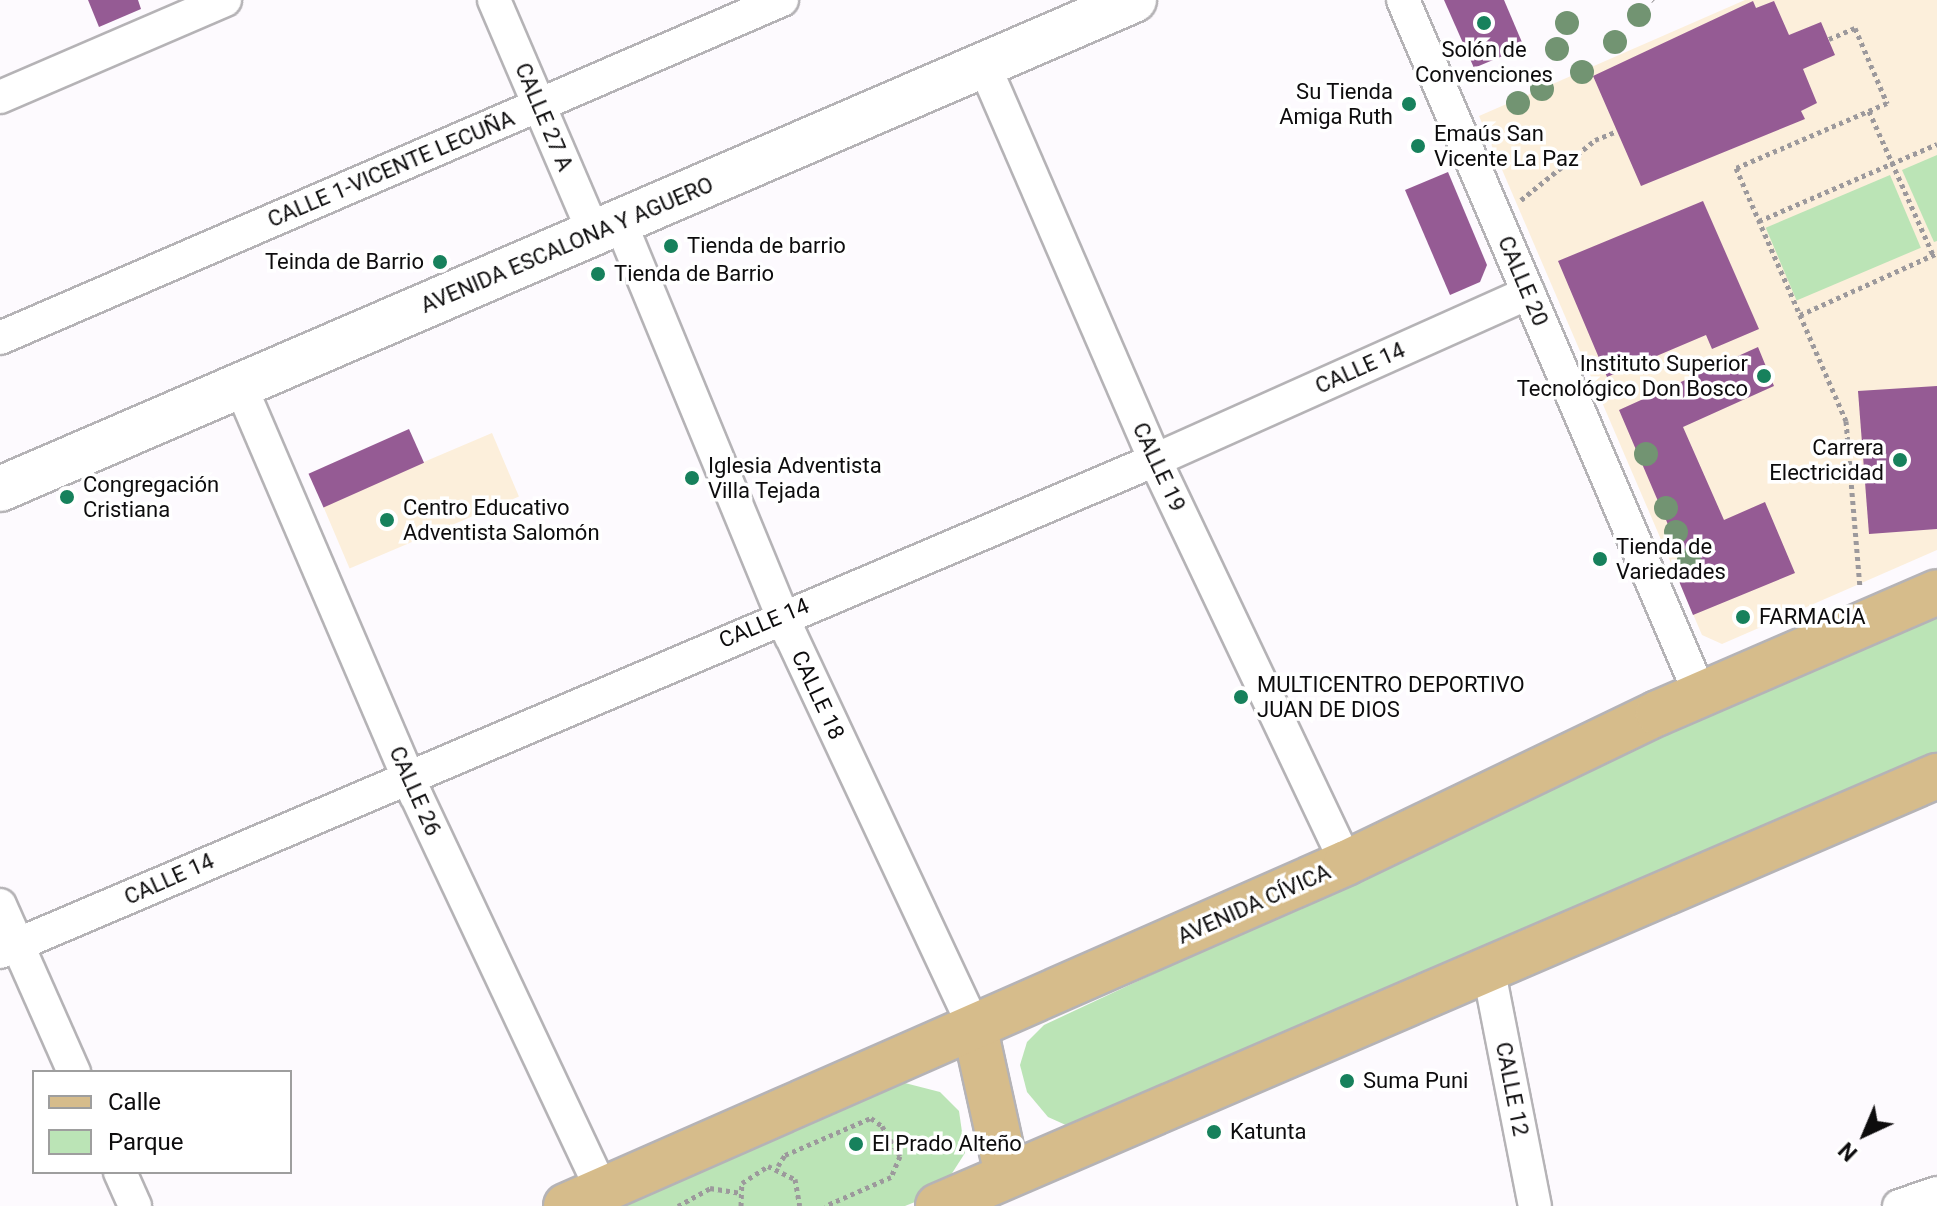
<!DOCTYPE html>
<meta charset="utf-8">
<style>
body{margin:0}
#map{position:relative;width:1937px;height:1206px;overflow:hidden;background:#fdfafe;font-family:Roboto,sans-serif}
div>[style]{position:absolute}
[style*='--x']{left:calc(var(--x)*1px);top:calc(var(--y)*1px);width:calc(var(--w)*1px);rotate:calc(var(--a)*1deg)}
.education>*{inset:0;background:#fcefdb;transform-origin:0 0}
.green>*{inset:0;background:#bbe4b6;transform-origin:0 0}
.building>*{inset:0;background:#955b94;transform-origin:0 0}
.path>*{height:5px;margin-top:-2.5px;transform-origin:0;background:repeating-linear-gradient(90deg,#9c999c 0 4px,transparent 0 8px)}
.roads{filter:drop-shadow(2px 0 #b5b3b6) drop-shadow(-2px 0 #b5b3b6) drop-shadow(0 2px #b5b3b6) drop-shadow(0 -2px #b5b3b6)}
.street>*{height:32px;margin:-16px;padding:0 16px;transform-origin:16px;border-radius:16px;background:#fff}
.secondary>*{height:44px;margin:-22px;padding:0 22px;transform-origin:22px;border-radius:22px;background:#fff}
.primary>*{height:44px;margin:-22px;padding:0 22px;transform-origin:22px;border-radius:22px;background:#d6bc8b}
.trees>*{width:24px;height:24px;margin:-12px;border-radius:50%;background:#729472}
.dots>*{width:22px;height:22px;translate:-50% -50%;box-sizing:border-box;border:4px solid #fff;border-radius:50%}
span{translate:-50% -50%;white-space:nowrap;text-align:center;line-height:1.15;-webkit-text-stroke:7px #fff;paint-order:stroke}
.poi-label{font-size:22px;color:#0d0c0d}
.right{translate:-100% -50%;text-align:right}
.left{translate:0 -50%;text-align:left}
.street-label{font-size:22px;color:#0d0c0d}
.legend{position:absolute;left:32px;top:1070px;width:260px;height:104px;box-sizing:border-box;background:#fff;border:2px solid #9e9e9e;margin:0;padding:10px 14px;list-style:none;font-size:24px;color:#0d0c0d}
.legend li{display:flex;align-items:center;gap:16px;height:40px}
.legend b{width:40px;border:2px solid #9e9e9e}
.north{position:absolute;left:1825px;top:1094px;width:80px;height:80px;-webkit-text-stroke:6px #fff;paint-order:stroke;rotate:224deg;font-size:22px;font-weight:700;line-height:32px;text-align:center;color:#0d0c0d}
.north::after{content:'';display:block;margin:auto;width:28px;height:36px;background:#0d0c0d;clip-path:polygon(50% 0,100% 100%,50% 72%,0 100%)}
</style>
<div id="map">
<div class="education">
<i style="clip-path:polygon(1745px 0,1937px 0,1937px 550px,1722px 644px,1702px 635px,1479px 116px)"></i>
<i style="left:492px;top:433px;width:69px;height:184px;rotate:67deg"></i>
</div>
<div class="green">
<i style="clip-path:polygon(1937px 155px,1937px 241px,1934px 242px,1902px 170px)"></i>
<i style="left:1890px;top:175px;width:79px;height:135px;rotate:67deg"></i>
<i style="clip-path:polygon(1937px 617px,1937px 752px,1068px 1126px,1048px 1117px,1027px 1092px,1020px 1065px,1027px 1042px,1044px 1025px,1667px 733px)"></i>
<i style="clip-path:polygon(897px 1081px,940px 1092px,959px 1111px,965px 1153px,940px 1192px,905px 1206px,595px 1206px)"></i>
</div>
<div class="building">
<i style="clip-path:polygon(88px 0,138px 0,141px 9px,99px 27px)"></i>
<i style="clip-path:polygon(1444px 0,1504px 0,1524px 47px,1474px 68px)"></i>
<i style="clip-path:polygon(1753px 1px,1756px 8px,1774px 1px,1789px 35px,1821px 22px,1835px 55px,1803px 69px,1817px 103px,1801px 111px,1805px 119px,1641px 186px,1593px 76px)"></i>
<i style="clip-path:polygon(1448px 172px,1487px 265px,1480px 282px,1450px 295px,1405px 190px)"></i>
<i style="clip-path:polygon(1703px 201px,1759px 329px,1712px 349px,1706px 335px,1607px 377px,1558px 261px)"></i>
<i style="clip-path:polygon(1758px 347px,1774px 386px,1683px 427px,1724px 520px,1765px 502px,1795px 573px,1693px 615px,1676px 574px,1687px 569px,1619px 410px)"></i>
<i style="clip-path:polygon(1937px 386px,1937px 529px,1869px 534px,1858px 391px)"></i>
<i style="left:409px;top:429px;width:37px;height:110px;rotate:66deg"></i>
</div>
<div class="path">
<i style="--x:1653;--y:0;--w:1;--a:45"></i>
<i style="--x:1829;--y:39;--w:28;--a:-23"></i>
<i style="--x:1855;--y:28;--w:82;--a:66.9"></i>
<i style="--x:1887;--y:103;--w:164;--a:156.7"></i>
<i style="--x:1736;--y:168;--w:276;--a:66.5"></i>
<i style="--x:1846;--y:421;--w:168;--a:85.2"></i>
<i style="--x:1869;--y:111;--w:158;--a:66"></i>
<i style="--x:1521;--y:200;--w:95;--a:-39"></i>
<i style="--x:1595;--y:140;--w:24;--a:-22"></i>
<i style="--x:1759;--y:221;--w:194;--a:-23.4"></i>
<i style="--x:1800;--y:315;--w:150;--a:-24.3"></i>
<i style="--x:778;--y:1166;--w:13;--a:-58"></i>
<i style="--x:785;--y:1155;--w:94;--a:-23.3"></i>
<i style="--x:871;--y:1118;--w:14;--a:36"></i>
<i style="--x:882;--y:1126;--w:35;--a:59"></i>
<i style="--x:900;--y:1156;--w:23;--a:113"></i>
<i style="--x:891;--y:1177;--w:72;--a:156.3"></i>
<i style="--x:678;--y:1206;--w:37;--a:-29"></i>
<i style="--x:710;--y:1188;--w:30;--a:9"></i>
<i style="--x:741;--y:1206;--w:23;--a:-88"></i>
<i style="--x:742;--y:1183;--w:31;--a:-33"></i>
<i style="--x:768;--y:1166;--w:30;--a:26"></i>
<i style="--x:795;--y:1179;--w:27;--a:80"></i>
</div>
<div class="roads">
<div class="street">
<i style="--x:494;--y:0;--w:254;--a:66.8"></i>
<i style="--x:1403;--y:0;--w:755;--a:66.83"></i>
<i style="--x:984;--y:65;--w:430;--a:66.6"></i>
<i style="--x:1155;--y:460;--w:446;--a:64.6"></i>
<i style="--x:0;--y:97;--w:245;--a:-23.3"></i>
<i style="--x:620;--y:222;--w:448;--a:67.6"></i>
<i style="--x:791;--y:636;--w:434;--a:64.9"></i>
<i style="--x:0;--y:338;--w:852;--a:-23.38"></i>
<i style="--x:240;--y:385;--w:446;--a:66.8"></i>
<i style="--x:416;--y:795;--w:438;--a:64.8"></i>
<i style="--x:0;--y:905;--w:183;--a:66.1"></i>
<i style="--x:0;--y:952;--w:1255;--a:-23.07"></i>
<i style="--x:1155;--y:460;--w:409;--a:-24.1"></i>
<i style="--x:1489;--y:972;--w:238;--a:78.9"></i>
<i style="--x:120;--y:1172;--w:37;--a:66"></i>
<i style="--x:1899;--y:1206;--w:40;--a:-18.9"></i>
</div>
<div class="secondary">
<i style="--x:0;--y:489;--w:1235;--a:-23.33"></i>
</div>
<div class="primary">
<i style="--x:975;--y:1029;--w:149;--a:77.6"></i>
<i style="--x:566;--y:1206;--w:852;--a:-23.74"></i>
<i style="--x:1346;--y:863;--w:346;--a:-25.7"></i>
<i style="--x:1658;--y:713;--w:304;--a:-23.4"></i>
<i style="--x:938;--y:1206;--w:1088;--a:-23.29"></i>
</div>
</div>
<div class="trees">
<i style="left:1639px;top:15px"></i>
<i style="left:1567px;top:23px"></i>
<i style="left:1615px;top:42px"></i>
<i style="left:1557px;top:49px"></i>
<i style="left:1582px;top:72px"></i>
<i style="left:1542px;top:89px"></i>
<i style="left:1518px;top:103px"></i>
<i style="left:1646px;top:454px"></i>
<i style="left:1666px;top:508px"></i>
<i style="left:1676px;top:532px"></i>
<i style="left:1689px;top:560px"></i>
</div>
<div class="dots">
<i style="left:1484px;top:23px;background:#17815c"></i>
<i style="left:1409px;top:104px;background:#17815c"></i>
<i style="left:1418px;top:146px;background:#17815c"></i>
<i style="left:671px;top:246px;background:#17815c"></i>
<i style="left:440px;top:262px;background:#17815c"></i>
<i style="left:598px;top:274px;background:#17815c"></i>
<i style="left:1764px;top:376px;background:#17815c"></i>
<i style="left:1900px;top:460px;background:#17815c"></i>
<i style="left:692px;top:478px;background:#17815c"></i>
<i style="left:67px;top:497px;background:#17815c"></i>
<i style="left:387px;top:520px;background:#17815c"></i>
<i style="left:1600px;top:559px;background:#17815c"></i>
<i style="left:1743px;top:617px;background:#17815c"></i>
<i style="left:1241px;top:697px;background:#17815c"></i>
<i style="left:1347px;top:1081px;background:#17815c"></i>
<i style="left:1214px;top:1132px;background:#17815c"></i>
<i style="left:856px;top:1144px;background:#17815c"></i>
</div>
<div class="poi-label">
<span style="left:1484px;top:62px">Solón de<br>Convenciones</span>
<span class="right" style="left:1393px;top:104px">Su Tienda<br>Amiga Ruth</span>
<span class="left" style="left:1434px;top:146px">Emaús San<br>Vicente La Paz</span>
<span class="left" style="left:687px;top:246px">Tienda de barrio</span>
<span class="right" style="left:424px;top:262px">Teinda de Barrio</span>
<span class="left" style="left:614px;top:274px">Tienda de Barrio</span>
<span class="right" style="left:1748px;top:376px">Instituto Superior<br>Tecnológico Don Bosco</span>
<span class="right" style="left:1884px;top:460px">Carrera<br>Electricidad</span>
<span class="left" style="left:708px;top:478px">Iglesia Adventista<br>Villa Tejada</span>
<span class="left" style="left:83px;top:497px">Congregación<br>Cristiana</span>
<span class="left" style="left:403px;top:520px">Centro Educativo<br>Adventista Salomón</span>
<span class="left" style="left:1616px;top:559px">Tienda de<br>Variedades</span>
<span class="left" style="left:1759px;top:617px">FARMACIA</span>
<span class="left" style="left:1257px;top:697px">MULTICENTRO DEPORTIVO<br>JUAN DE DIOS</span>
<span class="left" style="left:1363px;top:1081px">Suma Puni</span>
<span class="left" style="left:1230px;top:1132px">Katunta</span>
<span class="left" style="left:872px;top:1144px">El Prado Alteño</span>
</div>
<div class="street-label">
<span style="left:544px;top:117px;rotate:67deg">CALLE 27 A</span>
<span style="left:391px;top:169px;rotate:-23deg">CALLE 1-VICENTE LECUÑA</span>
<span style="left:567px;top:245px;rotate:-23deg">AVENIDA ESCALONA Y AGUERO</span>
<span style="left:1523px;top:281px;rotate:67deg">CALLE 20</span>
<span style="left:1360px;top:368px;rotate:-24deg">CALLE 14</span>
<span style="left:1159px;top:467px;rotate:65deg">CALLE 19</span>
<span style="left:764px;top:623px;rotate:-23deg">CALLE 14</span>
<span style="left:818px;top:695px;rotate:65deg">CALLE 18</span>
<span style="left:415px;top:791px;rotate:66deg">CALLE 26</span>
<span style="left:169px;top:879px;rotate:-24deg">CALLE 14</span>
<span style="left:1254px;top:904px;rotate:-24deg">AVENIDA CÍVICA</span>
<span style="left:1512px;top:1089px;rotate:79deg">CALLE 12</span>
</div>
<ul class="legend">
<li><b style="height:10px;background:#d6bc8b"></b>Calle</li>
<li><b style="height:22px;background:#bbe4b6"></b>Parque</li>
</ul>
<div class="north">N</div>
</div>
